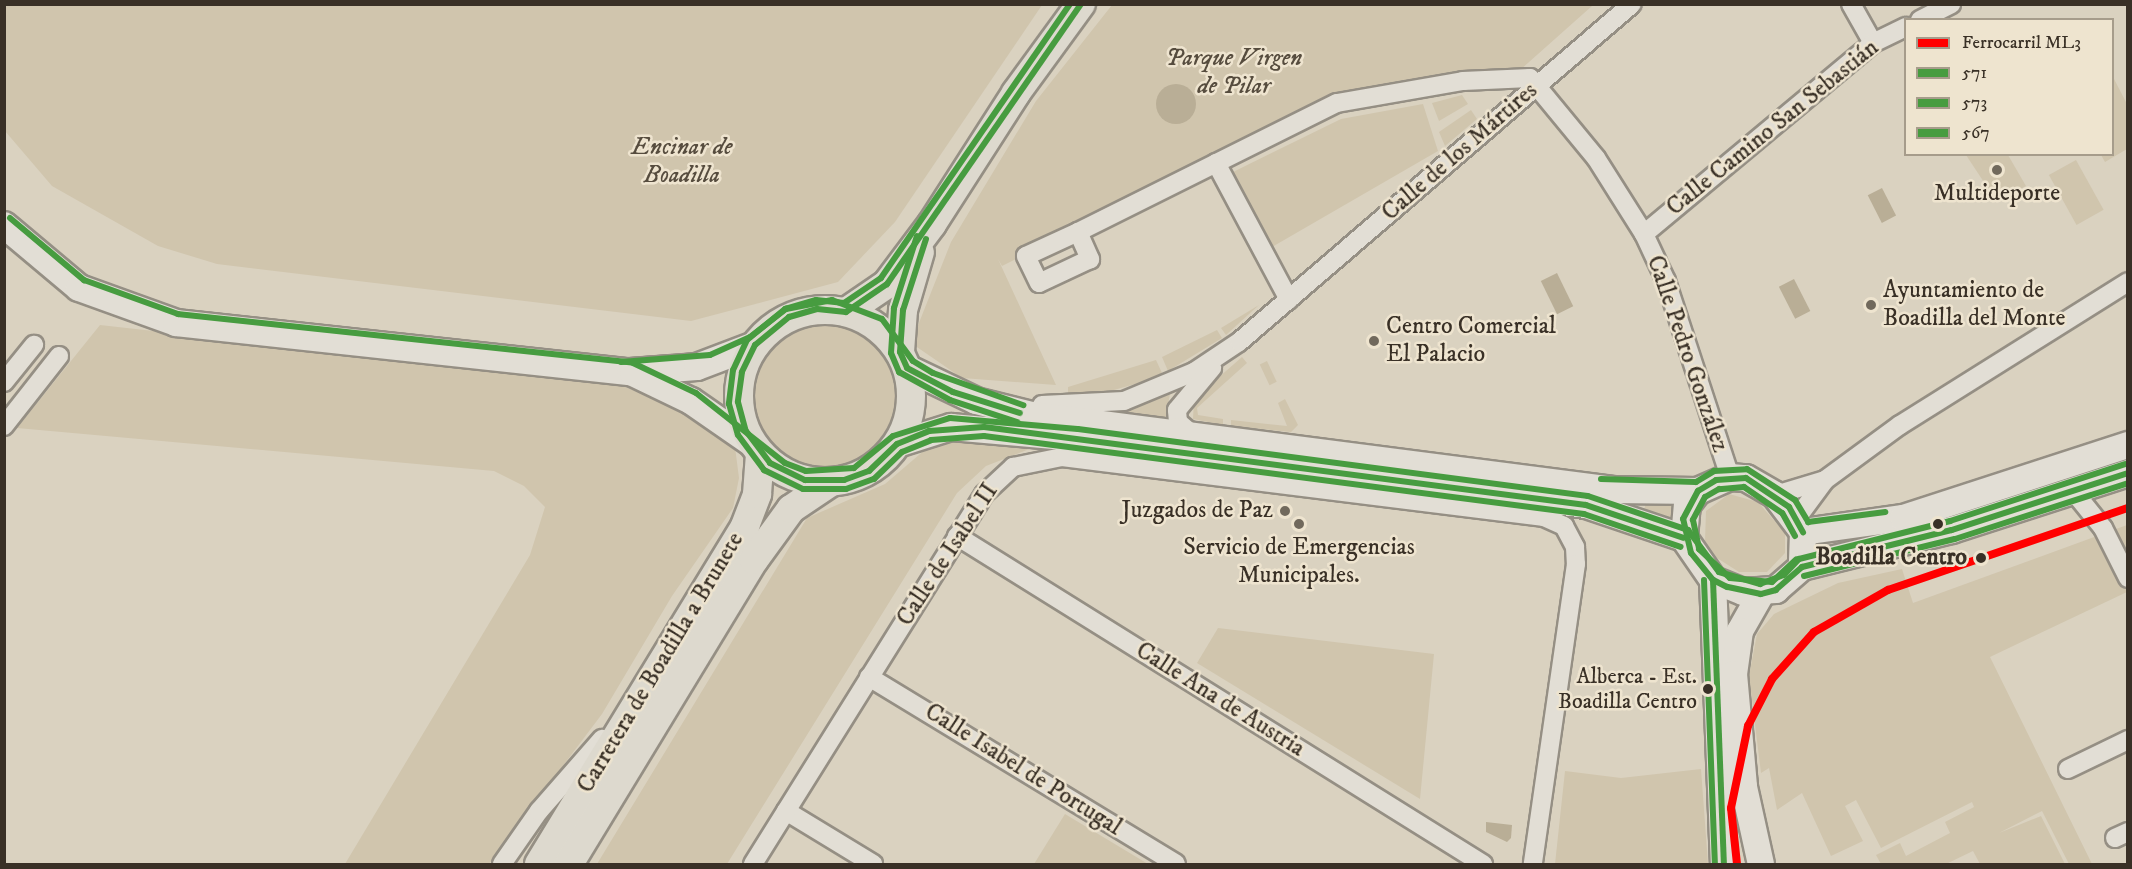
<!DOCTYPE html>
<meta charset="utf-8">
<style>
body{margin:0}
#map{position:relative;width:2132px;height:869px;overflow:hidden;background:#dad2c0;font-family:"IM FELL DW Pica",serif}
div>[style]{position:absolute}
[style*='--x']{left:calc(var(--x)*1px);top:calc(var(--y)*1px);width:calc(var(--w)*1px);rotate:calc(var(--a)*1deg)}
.green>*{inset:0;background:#d0c5ad;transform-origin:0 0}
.round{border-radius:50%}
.water>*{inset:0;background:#b9ae96;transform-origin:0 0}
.roads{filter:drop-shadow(2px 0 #958f84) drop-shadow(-2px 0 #958f84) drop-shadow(0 2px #958f84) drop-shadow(0 -2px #958f84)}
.street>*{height:18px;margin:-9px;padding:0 9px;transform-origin:9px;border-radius:9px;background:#e2ded5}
.secondary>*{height:26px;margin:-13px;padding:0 13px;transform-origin:13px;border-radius:13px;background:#e2ded5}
.primary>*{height:28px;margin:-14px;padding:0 14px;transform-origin:14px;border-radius:14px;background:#ddd9ce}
.primary>.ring{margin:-14px;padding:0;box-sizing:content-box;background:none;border:28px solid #ddd9ce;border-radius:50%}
.bus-1>*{height:6px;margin:-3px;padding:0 3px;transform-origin:3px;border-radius:3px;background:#479c40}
.bus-2>*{height:6px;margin:-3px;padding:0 3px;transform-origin:3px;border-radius:3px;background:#479c40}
.bus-3>*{height:6px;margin:-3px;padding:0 3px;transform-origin:3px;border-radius:3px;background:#479c40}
.rail-1>*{height:8px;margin:-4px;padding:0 4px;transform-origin:4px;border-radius:4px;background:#f00}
.dots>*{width:16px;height:16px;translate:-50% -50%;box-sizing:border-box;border:3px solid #eee4cf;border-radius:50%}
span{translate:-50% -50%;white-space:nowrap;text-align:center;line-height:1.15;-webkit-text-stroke:5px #eee4cf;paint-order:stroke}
.bus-label{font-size:22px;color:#393026}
.right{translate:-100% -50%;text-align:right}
.park-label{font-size:24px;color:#564c3e;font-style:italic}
.street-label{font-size:24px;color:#393026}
.poi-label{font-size:24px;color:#393026}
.left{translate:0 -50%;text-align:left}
.stop-label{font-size:24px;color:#393026;font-weight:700}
.frame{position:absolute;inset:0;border:6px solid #393026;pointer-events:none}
.legend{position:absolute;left:1904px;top:18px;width:210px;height:138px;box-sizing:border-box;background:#eee4cf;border:2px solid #a69c8b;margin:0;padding:8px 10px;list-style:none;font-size:18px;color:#393026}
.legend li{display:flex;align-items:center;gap:12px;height:30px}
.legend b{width:30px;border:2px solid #a69c8b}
</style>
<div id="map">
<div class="green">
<i style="clip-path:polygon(4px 5px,5px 4px,1042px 5px,895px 222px,838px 282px,691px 321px,217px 264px,158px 246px,52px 186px,5px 131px)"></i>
<i style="clip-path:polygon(1112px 5px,1590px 4px,1592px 6px,1520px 70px,1337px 97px,1002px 266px,998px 259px,1056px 385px,962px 378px,911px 343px,951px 242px,1036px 101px)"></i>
<i style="clip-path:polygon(2113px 77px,2127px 104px,2127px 149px,2105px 162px,2101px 155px,2112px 154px)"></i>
<i style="clip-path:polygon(1462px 95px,1468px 104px,1439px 121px,1432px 103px)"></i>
<i style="clip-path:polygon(1423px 104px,1438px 151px,1272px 247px,1231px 173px,1341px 119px)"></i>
<i style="clip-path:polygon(1471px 110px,1477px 119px,1445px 146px,1439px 132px)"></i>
<i style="clip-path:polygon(1966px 155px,2008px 155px,2026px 186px,1997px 202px)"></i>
<i style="left:2076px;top:160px;width:57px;height:31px;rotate:61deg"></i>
<i style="clip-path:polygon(1259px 305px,1226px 335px,1221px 328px)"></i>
<i style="clip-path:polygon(100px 325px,611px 382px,688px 409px,735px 447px,739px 478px,733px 508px,672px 596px,602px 714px,489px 864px,345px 864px,530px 555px,545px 507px,524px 486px,494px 471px,17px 428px)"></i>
<i class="round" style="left:754px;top:325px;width:142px;height:142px"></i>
<i style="clip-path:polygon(1217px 330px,1222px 338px,1168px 371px,1162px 357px)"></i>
<i style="clip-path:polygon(1242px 357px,1247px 363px,1197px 408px,1198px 415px,1223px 419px,1223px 425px,1193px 419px,1194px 399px)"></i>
<i style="clip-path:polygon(1156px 360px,1162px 373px,1146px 381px,1096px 395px,1068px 396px,1068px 387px)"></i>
<i style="left:1267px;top:361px;width:23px;height:8px;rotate:65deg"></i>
<i style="clip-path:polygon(1170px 394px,1165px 421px,1103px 415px,1138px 407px)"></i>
<i style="clip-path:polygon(1285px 399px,1298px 425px,1291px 432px,1231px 426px,1231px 420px,1287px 426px,1278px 403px)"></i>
<i style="clip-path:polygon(950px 437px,1037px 446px,986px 466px,957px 493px,727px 864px,597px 864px,807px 518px,885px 484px,934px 442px)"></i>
<i style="clip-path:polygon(1729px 494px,1758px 502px,1785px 533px,1785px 553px,1767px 572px,1739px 572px,1717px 558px,1705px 541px,1706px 511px)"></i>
<i style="clip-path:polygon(1647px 499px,1678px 500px,1671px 522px,1644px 510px)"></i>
<i style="clip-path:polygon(2127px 525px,2127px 592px,1990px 657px,2092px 864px,2069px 864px,2042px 811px,1999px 833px,2041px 816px,2065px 864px,1980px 864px,1973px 851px,1946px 864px,1881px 864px,1876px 855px,1900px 843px,1906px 856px,1950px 833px,1945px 822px,1974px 807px,1972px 802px,1881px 848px,1856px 800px,1845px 806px,1863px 841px,1831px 856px,1802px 793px,1777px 810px,1769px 768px,1761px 773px,1749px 676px,1757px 634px,1774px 614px,1838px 583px,1902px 569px,1913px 603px)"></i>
<i style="clip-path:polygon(1218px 628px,1434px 654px,1420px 799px,1197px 663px)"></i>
<i style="clip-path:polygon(1701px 769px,1708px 864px,1555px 864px,1565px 771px,1621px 778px)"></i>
<i style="clip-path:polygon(1065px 814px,1148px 864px,1034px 864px)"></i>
</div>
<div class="water">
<i class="round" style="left:1156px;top:84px;width:40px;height:40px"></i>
<i style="left:1882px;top:188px;width:31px;height:16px;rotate:63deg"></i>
<i style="left:1557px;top:273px;width:37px;height:18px;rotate:64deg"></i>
<i style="left:1794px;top:279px;width:36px;height:17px;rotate:63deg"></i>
<i style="clip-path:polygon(1486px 822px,1512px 825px,1511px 838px,1507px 842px,1486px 832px)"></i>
</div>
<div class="roads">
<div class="street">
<i style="--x:1851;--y:4;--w:45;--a:60.6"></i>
<i style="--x:1920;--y:20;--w:35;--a:-27"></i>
<i style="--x:1216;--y:163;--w:155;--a:61.9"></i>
<i style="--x:1078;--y:232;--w:289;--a:-26.5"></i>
<i style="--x:1337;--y:103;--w:128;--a:-9.9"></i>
<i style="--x:1463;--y:81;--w:67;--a:-2.6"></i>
<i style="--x:1530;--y:78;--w:104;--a:50.5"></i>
<i style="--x:1596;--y:158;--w:90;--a:57.7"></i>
<i style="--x:1644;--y:234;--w:52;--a:64.9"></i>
<i style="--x:1666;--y:281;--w:206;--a:71.9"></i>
<i style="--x:1078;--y:232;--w:30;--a:66"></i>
<i style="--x:1090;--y:259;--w:56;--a:154.8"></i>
<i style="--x:1039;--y:283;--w:30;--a:-116"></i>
<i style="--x:1026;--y:256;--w:57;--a:-24.8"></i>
<i style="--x:1644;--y:234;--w:298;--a:-39.8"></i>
<i style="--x:1873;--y:43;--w:37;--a:-26"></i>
<i style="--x:4;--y:382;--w:48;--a:-51"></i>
<i style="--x:1042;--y:405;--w:82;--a:-2.8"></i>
<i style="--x:1124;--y:401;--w:76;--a:-22.5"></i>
<i style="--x:1194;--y:372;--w:54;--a:-33.7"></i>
<i style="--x:1239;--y:342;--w:518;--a:-40.7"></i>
<i style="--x:4;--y:426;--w:89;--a:-51.8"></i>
<i style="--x:1192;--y:434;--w:18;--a:-139"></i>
<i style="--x:1178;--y:422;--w:12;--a:-95"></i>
<i style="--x:1177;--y:410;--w:55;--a:-50.2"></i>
<i style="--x:2074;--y:492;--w:46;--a:51.1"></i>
<i style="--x:2103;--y:528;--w:56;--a:63.4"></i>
<i style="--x:1775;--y:495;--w:52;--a:-16.7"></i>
<i style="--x:1797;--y:518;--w:47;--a:-53.6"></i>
<i style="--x:1825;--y:480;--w:93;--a:-36.3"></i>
<i style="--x:1900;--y:425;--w:269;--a:-32.1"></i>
<i style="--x:957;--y:536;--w:620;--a:31.95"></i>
<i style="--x:869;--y:677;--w:359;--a:31.3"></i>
<i style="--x:2068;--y:769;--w:67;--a:-25.8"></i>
<i style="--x:786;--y:811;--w:102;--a:31.3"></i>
<i style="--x:2115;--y:838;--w:14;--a:-25"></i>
<i style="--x:502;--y:864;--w:65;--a:-55.1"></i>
<i style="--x:539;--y:811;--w:96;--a:-48.8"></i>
<i style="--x:753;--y:864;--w:436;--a:-58"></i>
<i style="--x:984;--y:494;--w:40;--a:-43"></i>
<i style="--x:1013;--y:467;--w:50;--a:-11.5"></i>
<i style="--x:1062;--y:457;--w:486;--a:7.1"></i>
<i style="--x:1544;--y:517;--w:22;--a:24"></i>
<i style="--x:1564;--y:526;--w:24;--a:62"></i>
<i style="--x:1575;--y:547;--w:17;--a:87"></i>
<i style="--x:1576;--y:564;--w:303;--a:98.2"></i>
</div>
<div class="secondary">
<i style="--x:4;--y:225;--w:98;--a:40"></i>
<i style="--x:79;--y:288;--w:103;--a:19.8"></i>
<i style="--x:176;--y:323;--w:457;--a:6.2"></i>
<i style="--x:630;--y:372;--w:67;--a:-4.3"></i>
<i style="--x:697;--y:367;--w:62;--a:-20.8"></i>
<i style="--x:907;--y:368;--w:76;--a:25.6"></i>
<i style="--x:976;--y:401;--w:58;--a:14"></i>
<i style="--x:1032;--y:415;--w:588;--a:7.33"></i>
<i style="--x:1615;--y:490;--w:83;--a:0.7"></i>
<i style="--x:633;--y:373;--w:64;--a:25.8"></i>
<i style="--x:691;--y:401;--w:75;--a:34.7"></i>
<i style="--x:897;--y:444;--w:57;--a:-17.5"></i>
<i style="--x:951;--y:427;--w:126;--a:5"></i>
<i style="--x:1077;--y:438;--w:513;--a:7.5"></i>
<i style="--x:1586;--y:505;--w:103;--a:18.6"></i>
<i style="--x:1730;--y:477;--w:16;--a:4"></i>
<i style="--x:1746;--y:478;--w:34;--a:30"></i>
<i style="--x:1775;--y:495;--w:46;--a:52.9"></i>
<i style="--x:1803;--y:532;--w:35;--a:92"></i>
<i style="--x:1802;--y:567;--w:35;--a:139"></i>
<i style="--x:1776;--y:590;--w:33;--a:177"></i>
<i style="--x:1743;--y:592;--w:32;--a:-158"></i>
<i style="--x:1713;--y:580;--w:51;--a:-124.6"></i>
<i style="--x:1684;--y:538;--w:33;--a:-85"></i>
<i style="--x:1687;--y:505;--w:18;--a:-52"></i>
<i style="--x:1698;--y:491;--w:35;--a:-24"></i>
<i style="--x:1803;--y:532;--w:101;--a:-8"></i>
<i style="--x:1903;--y:518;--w:237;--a:-18"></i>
<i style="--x:1802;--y:567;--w:154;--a:-13.9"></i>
<i style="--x:1952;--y:530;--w:185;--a:-17.9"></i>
<i style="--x:1713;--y:580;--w:284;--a:87.8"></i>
<i style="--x:1761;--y:594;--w:43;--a:119.6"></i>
<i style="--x:1740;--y:631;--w:43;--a:97.9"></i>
<i style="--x:1734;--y:674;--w:113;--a:84.9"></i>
<i style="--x:1744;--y:787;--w:79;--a:77.6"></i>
</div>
<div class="primary">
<i class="ring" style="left:739px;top:310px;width:144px;height:144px"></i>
<i style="--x:846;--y:312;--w:50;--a:-34.3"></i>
<i style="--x:887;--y:284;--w:75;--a:-53.1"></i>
<i style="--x:932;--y:224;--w:156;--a:-57.3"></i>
<i style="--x:1016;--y:93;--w:110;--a:-53.9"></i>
<i style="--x:900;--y:352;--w:42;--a:-85.9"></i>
<i style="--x:903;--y:310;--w:60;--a:-73.7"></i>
<i style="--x:539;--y:864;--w:396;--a:-58.6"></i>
<i style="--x:745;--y:526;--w:34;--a:-69"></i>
<i style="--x:757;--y:494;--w:40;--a:-85.7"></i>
<i style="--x:569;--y:864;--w:356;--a:-58.7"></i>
<i style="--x:754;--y:560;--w:63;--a:-54"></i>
<i style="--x:791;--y:509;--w:48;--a:-34"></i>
</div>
</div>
<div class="bus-1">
<i style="--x:1081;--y:4;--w:341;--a:124.7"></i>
<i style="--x:887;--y:284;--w:50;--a:145.7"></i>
<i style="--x:846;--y:312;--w:29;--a:-174"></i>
<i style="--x:817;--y:309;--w:29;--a:164"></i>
<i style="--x:789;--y:317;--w:44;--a:140.5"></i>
<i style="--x:755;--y:345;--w:30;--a:116"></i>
<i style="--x:742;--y:372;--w:30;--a:98"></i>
<i style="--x:738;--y:402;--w:30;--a:75"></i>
<i style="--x:746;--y:431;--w:40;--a:53"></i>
<i style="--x:770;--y:463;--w:39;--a:26"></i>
<i style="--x:805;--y:480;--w:39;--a:0"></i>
<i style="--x:844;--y:480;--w:27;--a:-20"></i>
<i style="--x:869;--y:471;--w:39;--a:-44"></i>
<i style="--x:897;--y:444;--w:35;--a:-22"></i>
<i style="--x:929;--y:431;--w:55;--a:-4.2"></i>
<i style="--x:984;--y:427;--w:607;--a:7.38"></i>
<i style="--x:1586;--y:505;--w:103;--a:18.6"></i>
<i style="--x:926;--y:239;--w:75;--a:107.9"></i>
<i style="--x:903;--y:310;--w:42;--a:94.1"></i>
<i style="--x:900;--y:352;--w:17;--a:66"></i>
<i style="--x:907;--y:368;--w:52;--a:27.6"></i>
<i style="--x:953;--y:392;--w:70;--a:17.4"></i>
<i style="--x:1802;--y:567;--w:154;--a:-13.9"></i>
<i style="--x:1952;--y:530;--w:185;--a:-17.9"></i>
<i style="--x:1802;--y:567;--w:35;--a:139"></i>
<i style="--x:1776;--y:590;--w:16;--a:165"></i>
<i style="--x:1761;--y:594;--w:35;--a:-168"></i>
<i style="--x:1727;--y:587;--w:16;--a:-153"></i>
<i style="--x:1713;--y:580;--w:35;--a:-129"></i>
<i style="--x:1691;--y:553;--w:35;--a:-103"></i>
<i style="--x:1683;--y:519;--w:32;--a:-62"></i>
<i style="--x:1698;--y:491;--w:21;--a:-31"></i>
<i style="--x:1716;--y:480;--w:30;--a:-4"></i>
<i style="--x:1746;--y:478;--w:52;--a:34"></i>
<i style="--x:1789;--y:507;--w:29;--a:61"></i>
<i style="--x:1713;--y:580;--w:284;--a:87.8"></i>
</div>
<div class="bus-2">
<i style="--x:1070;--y:4;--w:333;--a:124.6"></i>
<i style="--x:881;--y:278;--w:45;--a:146"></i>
<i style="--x:844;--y:303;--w:28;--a:-174"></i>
<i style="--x:816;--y:300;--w:32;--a:164"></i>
<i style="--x:785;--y:309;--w:49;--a:140.8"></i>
<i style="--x:747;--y:340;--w:33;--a:115"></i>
<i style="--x:733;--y:370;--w:34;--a:97"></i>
<i style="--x:729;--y:404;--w:32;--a:74"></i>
<i style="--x:738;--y:435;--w:44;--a:53.4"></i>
<i style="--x:764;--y:470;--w:43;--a:26"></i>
<i style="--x:803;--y:489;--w:43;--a:0"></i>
<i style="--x:846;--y:489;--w:30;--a:-20"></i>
<i style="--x:874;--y:479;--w:39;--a:-44"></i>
<i style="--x:902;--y:452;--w:31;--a:-22"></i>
<i style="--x:931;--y:440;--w:53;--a:-4.3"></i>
<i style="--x:984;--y:436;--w:605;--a:7.41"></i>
<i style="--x:1584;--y:514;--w:102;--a:18.8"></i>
<i style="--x:917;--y:236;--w:76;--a:107.7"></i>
<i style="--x:894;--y:308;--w:45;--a:93.8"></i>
<i style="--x:891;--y:353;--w:21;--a:67"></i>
<i style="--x:899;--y:372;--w:58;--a:28.8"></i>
<i style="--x:950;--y:400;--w:71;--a:18.2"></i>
<i style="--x:1795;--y:536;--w:26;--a:-119"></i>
<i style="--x:1782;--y:513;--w:46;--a:-145.6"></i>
<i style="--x:1744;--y:487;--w:25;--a:175"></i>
<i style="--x:1719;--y:489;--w:16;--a:150"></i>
<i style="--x:1705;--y:497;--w:26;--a:118"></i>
<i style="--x:1693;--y:520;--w:30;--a:78"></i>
<i style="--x:1699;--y:549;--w:42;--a:43.1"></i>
<i style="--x:1730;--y:578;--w:42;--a:5.4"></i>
<i style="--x:1772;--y:582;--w:33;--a:-43"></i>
<i style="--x:1804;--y:576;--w:155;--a:-13.8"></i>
<i style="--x:1955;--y:539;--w:182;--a:-17.9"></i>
<i style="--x:1704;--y:580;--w:284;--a:87.8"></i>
</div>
<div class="bus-3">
<i style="--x:10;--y:218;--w:97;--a:40"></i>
<i style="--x:84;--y:280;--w:100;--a:19.9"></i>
<i style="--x:178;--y:314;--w:458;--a:6.1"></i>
<i style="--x:633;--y:363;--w:70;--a:25.5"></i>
<i style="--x:696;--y:393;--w:113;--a:38.2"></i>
<i style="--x:785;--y:463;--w:22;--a:21"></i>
<i style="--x:806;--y:471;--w:48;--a:-3.6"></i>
<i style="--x:854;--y:468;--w:50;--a:-39.4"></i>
<i style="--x:893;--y:436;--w:60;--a:-17.5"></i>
<i style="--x:950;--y:418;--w:128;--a:4.9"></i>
<i style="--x:1078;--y:429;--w:514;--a:7.48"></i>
<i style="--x:1588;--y:496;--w:106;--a:18.8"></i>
<i style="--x:1688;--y:530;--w:52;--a:53.6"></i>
<i style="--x:1719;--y:572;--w:43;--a:16.3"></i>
<i style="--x:1760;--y:584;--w:26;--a:-21"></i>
<i style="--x:1784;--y:575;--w:22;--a:-47"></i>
<i style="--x:1799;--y:559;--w:156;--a:-14.1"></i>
<i style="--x:1950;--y:521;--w:184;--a:-18"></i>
<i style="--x:621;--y:362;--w:89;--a:-4.5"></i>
<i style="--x:710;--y:355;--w:44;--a:-24.2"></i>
<i style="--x:750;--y:337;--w:46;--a:-37.9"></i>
<i style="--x:786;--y:309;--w:47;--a:-11.1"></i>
<i style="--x:832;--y:300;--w:53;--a:20.8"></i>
<i style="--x:882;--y:319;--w:52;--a:53.6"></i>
<i style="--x:913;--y:361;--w:23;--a:31"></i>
<i style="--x:933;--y:373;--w:96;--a:19.6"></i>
<i style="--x:1601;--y:479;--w:95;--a:1.8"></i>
<i style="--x:1696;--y:482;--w:21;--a:-31"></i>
<i style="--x:1714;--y:471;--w:33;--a:-3"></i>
<i style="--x:1747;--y:469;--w:57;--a:32.9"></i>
<i style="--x:1795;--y:500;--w:26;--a:59"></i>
<i style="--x:1808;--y:522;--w:78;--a:-7.4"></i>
</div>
<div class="rail-1">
<i style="--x:1737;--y:864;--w:56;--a:-96.1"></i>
<i style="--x:1731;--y:808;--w:84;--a:-78.3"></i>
<i style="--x:1748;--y:726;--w:53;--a:-62.9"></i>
<i style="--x:1772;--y:679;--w:63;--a:-48.2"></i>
<i style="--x:1814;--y:632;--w:85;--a:-29.6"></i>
<i style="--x:1888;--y:590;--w:254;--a:-18.9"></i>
</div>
<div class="dots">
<i style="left:1997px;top:170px;background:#71695c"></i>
<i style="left:1871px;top:305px;background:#71695c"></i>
<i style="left:1374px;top:341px;background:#71695c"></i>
<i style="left:1285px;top:511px;background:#71695c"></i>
<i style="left:1299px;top:524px;background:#71695c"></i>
<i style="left:1938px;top:524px;background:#393026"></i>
<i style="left:1981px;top:558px;background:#393026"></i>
<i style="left:1708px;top:689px;background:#393026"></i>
</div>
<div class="bus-label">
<span class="right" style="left:1697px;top:689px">Alberca - Est.<br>Boadilla Centro</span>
</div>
<div class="park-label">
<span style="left:1234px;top:73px">Parque Virgen<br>de Pilar</span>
<span style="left:682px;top:162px">Encinar de<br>Boadilla</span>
</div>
<div class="street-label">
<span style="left:1773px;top:128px;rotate:-39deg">Calle Camino San Sebastián</span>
<span style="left:1460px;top:152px;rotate:-41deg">Calle de los Mártires</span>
<span style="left:1687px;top:354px;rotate:71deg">Calle Pedro González</span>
<span style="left:948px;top:555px;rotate:-57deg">Calle de Isabel II</span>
<span style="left:661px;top:663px;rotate:-59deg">Carretera de Boadilla a Brunete</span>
<span style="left:1220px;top:700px;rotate:32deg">Calle Ana de Austria</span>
<span style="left:1023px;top:770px;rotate:32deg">Calle Isabel de Portugal</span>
</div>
<div class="poi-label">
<span style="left:1997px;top:194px">Multideporte</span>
<span class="left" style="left:1883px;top:305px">Ayuntamiento de<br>Boadilla del Monte</span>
<span class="left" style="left:1386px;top:341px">Centro Comercial<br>El Palacio</span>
<span class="right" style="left:1273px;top:511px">Juzgados de Paz</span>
<span style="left:1299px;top:562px">Servicio de Emergencias<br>Municipales.</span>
</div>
<div class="stop-label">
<span class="right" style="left:1967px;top:558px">Boadilla Centro</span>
</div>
<div class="frame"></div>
<ul class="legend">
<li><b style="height:8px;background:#f00"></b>Ferrocarril ML3</li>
<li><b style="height:8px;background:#479c40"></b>571</li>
<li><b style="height:8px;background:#479c40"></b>573</li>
<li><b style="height:8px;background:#479c40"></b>567</li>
</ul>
</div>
